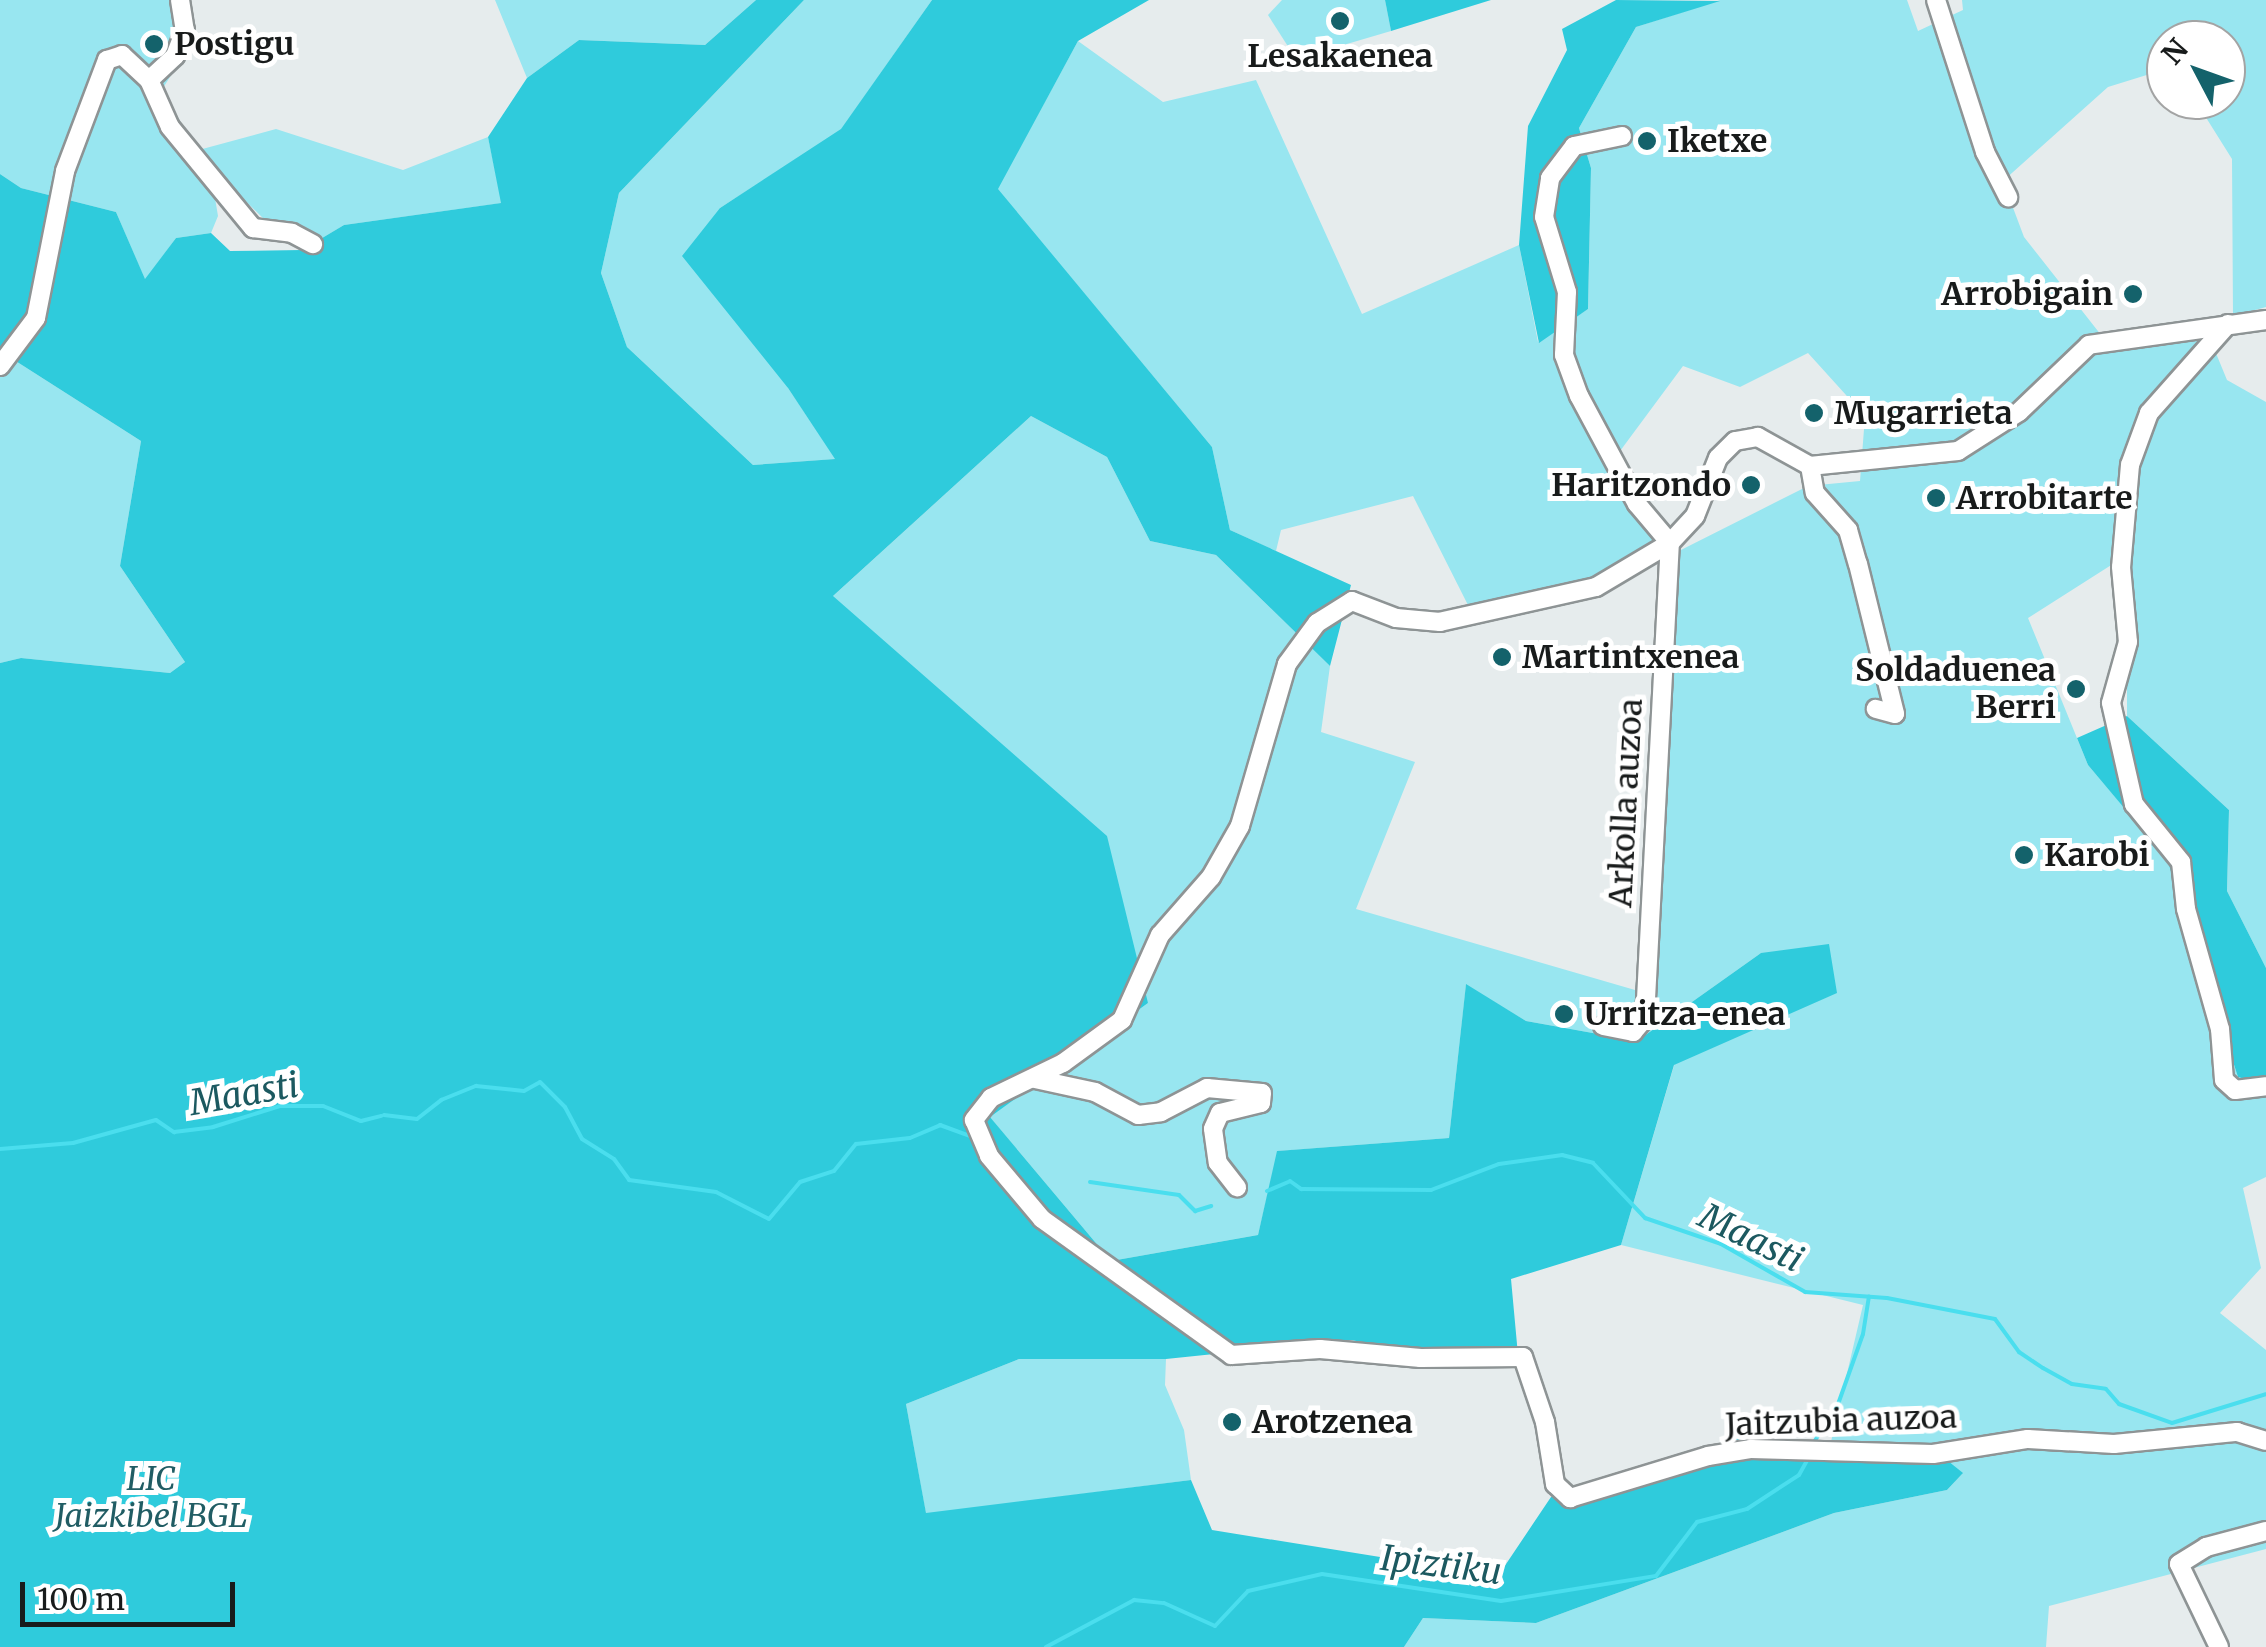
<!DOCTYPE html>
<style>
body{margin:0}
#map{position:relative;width:2266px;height:1647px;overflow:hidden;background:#e6eced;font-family:Merriweather,serif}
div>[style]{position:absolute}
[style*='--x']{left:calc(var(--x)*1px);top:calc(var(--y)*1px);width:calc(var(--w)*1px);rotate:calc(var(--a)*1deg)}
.green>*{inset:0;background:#98e6f0}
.forest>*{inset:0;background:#2fcbdc}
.stream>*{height:4px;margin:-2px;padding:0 2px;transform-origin:2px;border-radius:2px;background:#4adeee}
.roads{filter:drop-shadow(2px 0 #8e9495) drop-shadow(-2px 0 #8e9495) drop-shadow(0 2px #8e9495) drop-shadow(0 -2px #8e9495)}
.minor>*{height:18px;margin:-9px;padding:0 9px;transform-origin:9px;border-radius:9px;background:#fff}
.dots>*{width:28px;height:28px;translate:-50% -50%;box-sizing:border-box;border:5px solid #fff;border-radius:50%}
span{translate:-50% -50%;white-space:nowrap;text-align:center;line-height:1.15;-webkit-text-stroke:10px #fff;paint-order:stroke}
.poi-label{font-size:32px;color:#181b1b;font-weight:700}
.left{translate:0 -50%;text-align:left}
.right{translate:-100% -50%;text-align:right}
.street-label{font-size:32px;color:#181b1b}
.park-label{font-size:32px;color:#215d64;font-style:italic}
.water-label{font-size:35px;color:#1c5960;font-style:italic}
.north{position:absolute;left:2146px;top:20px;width:100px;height:100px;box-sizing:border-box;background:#fff;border:2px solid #a3a4a4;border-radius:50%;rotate:311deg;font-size:28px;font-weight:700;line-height:40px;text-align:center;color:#181b1b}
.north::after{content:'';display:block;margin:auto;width:35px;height:45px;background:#14626b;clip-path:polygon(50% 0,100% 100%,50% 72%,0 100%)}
.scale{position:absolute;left:20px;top:1582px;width:215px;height:45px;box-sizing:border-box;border:5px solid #181b1b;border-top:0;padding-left:12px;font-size:30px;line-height:35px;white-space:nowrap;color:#181b1b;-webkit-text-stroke:8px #fff;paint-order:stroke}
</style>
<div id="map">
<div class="green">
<i style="clip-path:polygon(0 0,183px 0,197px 34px,163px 88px,195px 151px,276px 129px,403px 170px,488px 137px,502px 203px,344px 225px,302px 250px,301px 232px,270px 225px,226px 182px,214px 192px,218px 216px,211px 233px,176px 238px,145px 280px,116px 212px,21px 188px,0 174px)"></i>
<i style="clip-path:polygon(495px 0,756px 0,705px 45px,579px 40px,527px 78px)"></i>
<i style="clip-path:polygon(804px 0,932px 0,841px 130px,720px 208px,788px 388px,836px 459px,753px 465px,627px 347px,601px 273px,619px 193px)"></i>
<i style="clip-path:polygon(1282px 0,1385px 0,1391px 31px,1296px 59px,1268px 15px)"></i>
<i style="clip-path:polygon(evenodd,1720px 0,1907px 0,1918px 31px,1963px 10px,1962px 0,2266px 0,2266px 307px,2233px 316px,2232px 159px,2195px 100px,2226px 100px,2226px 40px,2166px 40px,2166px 69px,2108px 87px,2003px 181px,2024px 237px,2105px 340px,2206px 329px,2227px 380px,2266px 402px,2266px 968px,2227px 891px,2229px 810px,2127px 716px,2127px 555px,2028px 618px,2088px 765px,2167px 858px,2238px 1077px,2266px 1085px,2266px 1177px,2243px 1188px,2261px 1268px,2220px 1313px,2266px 1350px,2266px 1549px,2049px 1606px,2046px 1647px,1404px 1647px,1423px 1618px,1536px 1623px,1834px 1513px,1947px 1490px,1962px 1474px,1933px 1449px,1830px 1446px,1863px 1305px,1621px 1245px,1676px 1059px,1761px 953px,1637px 1041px,1526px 1021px,1466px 985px,1449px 1138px,1278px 1151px,1258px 1235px,1111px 1261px,989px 1116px,1148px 1003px,832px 597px,1031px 416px,1107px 457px,1150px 541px,1216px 555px,1330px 666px,1321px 732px,1415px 762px,1356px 909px,1635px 990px,1655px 821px,1667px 556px,1472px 613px,1413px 496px,1281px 530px,1276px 551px,1230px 530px,1212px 447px,997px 189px,1078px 41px,1163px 102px,1256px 80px,1362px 314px,1519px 245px,1538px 342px,1588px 309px,1591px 168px,1579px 128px,1636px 27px,1720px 0,1808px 353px,1865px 416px,1860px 481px,1808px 486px,1669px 556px,1606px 470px,1683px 366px,1740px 387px,1808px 353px)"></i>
<i style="clip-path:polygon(0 351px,141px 441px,120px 566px,185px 662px,170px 673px,21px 658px,0 663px)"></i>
<i style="clip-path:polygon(1019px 1359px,1166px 1359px,1165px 1385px,1184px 1430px,1191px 1480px,926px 1514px,906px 1404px)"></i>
</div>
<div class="forest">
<i style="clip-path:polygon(756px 0,804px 0,619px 193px,601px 273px,627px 347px,753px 465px,835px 459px,788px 388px,682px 256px,720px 208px,841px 129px,932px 0,1149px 0,1078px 41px,998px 189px,1212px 447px,1230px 530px,1351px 585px,1330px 666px,1216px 555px,1150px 541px,1107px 457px,1031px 416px,833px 596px,1107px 836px,1148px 1003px,990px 1117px,1111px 1261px,1258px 1235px,1277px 1151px,1449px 1138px,1466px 984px,1526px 1021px,1637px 1041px,1761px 953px,1829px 944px,1837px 993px,1674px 1065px,1621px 1245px,1511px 1279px,1518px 1355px,1426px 1352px,1350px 1340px,1166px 1359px,1019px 1359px,906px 1404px,926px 1513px,1191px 1480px,1212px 1530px,1498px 1576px,1551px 1497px,1740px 1437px,1933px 1449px,1963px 1473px,1947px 1490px,1834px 1513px,1536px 1623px,1423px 1618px,1404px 1647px,0 1647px,0 663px,21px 658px,170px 673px,185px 662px,120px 566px,141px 441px,0 351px,0 174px,21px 188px,116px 212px,145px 279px,176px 238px,211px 233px,230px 251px,302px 250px,344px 225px,501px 203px,488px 137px,527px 78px,579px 40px,705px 45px)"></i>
<i style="clip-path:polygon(1385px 0,1491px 0,1391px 31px)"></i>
<i style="clip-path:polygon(1616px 0,1720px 1px,1636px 27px,1579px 128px,1591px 168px,1588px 309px,1539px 343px,1519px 245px,1528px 126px,1567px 50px,1562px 29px)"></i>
<i style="clip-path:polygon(2127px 716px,2229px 810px,2227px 891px,2266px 968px,2266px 1085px,2238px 1077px,2167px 859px,2088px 765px,2077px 738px)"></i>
</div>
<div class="stream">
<i style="--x:384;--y:1115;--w:33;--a:7"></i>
<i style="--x:417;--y:1119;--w:31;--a:-38"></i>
<i style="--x:441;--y:1100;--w:38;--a:-22"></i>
<i style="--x:476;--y:1086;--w:48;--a:5.9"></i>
<i style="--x:524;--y:1091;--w:18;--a:-29"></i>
<i style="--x:540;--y:1082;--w:35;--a:45"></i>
<i style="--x:565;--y:1107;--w:36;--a:62"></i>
<i style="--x:582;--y:1139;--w:38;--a:32"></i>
<i style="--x:614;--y:1159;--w:26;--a:54"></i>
<i style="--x:629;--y:1180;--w:88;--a:7.9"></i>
<i style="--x:716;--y:1192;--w:59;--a:27"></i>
<i style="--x:769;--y:1219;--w:48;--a:-50"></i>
<i style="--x:800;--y:1182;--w:36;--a:-18"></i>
<i style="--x:834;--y:1171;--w:35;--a:-51"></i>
<i style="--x:856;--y:1144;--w:54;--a:-6.3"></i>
<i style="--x:910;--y:1138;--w:33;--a:-23"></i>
<i style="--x:940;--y:1125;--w:33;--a:20"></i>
<i style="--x:0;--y:1149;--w:73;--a:-4.7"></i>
<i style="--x:73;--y:1143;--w:86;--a:-15.5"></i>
<i style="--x:156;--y:1120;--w:22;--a:34"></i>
<i style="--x:174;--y:1132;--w:39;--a:-7"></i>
<i style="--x:213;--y:1127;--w:70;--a:-17.4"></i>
<i style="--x:280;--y:1106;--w:43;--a:0"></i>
<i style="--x:323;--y:1106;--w:41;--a:21.5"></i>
<i style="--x:361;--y:1121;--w:21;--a:-14"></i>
<i style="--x:1090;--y:1182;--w:90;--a:8.3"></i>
<i style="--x:1179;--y:1195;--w:23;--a:45"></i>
<i style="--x:1195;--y:1211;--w:17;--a:-17"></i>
<i style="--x:1267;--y:1191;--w:25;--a:-23"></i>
<i style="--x:1290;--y:1181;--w:14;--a:36"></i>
<i style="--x:1301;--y:1189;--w:130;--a:0.4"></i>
<i style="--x:1431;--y:1190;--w:73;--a:-20.9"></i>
<i style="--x:1499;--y:1164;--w:64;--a:-8.1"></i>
<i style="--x:1562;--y:1155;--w:32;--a:14"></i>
<i style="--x:1593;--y:1163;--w:76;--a:46.6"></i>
<i style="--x:1645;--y:1218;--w:80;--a:18.9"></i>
<i style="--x:1721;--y:1244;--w:97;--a:29.7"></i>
<i style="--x:1805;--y:1292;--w:82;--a:4.2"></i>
<i style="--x:1887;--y:1298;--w:110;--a:11"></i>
<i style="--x:1995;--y:1319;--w:41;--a:54"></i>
<i style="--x:2019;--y:1352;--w:29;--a:34"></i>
<i style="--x:2043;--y:1368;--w:33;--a:29"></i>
<i style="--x:2072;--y:1384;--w:34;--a:8"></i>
<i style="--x:2106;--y:1389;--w:20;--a:49"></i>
<i style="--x:2119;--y:1404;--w:56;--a:19.7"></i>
<i style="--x:2172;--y:1423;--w:98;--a:-17.1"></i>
<i style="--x:1814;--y:1442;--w:42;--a:-56.7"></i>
<i style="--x:1837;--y:1407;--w:77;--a:-70.4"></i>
<i style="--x:1863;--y:1334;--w:38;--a:-81"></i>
<i style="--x:1046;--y:1647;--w:100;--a:-28.1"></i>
<i style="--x:1134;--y:1600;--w:30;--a:6"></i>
<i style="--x:1164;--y:1603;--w:56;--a:24.3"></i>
<i style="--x:1215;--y:1626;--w:48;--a:-46.7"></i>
<i style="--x:1248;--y:1591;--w:76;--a:-12.9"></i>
<i style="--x:1322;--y:1574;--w:181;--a:8.6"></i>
<i style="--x:1501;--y:1601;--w:157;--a:-9.2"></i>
<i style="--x:1656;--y:1576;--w:68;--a:-52.8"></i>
<i style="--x:1697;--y:1522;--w:52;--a:-14.6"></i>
<i style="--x:1747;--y:1509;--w:62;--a:-33.2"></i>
<i style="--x:1799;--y:1475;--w:21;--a:-61"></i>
</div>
<div class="roads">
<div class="minor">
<i style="--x:180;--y:0;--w:30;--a:81"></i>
<i style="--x:185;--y:30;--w:28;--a:111"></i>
<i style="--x:175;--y:56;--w:35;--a:137"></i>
<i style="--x:149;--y:80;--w:51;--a:65.9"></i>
<i style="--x:170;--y:127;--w:131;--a:50.6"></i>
<i style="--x:253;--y:228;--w:39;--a:7"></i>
<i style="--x:292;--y:233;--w:24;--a:28"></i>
<i style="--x:1936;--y:0;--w:160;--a:72.1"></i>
<i style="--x:1985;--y:152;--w:51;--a:62.9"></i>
<i style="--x:2266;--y:320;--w:179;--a:172"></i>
<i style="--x:2089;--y:345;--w:97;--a:136.3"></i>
<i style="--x:2019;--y:412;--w:72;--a:147.4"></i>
<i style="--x:1958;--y:451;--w:149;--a:174.2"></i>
<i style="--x:1810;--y:466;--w:60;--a:-150.9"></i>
<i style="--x:1758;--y:437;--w:23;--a:170"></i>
<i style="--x:1735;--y:441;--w:24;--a:135"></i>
<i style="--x:1718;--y:458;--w:62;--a:111.6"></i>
<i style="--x:1695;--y:516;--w:37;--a:133"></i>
<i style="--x:1670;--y:543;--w:86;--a:149.3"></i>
<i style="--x:1596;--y:587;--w:160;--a:167.4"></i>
<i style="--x:1440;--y:622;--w:44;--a:-174.8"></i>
<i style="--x:1396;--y:618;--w:47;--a:-158.9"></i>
<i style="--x:1352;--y:601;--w:41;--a:147.8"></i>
<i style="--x:1317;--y:623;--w:51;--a:126.2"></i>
<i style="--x:1287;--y:664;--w:169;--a:106.2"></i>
<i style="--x:1240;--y:826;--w:59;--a:119.6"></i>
<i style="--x:1211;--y:877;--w:77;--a:131.3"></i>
<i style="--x:1160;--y:935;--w:93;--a:114.1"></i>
<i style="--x:1122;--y:1020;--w:73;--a:143.9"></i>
<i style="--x:1063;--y:1063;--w:80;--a:154.1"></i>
<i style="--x:991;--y:1098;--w:28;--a:128"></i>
<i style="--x:974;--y:1120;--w:39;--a:67"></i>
<i style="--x:989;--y:1156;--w:82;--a:49.9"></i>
<i style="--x:1042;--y:1219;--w:233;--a:35.7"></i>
<i style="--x:1231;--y:1355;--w:89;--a:-3.9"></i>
<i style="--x:1320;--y:1349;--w:101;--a:5.1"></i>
<i style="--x:1421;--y:1358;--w:102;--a:-0.6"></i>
<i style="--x:1523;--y:1357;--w:69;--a:71.3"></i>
<i style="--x:1545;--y:1422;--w:63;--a:80.8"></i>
<i style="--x:1555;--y:1484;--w:21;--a:43"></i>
<i style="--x:1570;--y:1498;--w:144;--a:-16.9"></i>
<i style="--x:1708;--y:1456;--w:44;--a:-9.2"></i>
<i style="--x:1751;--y:1449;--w:182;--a:1.6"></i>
<i style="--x:1933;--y:1454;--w:96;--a:-9"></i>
<i style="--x:2028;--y:1439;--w:86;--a:3.3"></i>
<i style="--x:2114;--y:1444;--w:124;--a:-5.6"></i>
<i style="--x:2237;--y:1432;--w:30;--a:17"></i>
<i style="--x:2228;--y:324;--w:119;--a:131.6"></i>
<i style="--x:2149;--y:413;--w:55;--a:110.1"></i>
<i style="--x:2130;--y:465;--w:102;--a:95"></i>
<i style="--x:2121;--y:567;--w:75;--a:84.7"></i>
<i style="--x:2128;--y:642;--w:63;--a:105.6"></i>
<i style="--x:2111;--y:703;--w:104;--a:77.2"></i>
<i style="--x:2134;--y:804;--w:75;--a:51"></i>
<i style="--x:2181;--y:862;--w:47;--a:83.9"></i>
<i style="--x:2186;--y:909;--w:125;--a:74.2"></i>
<i style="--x:2220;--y:1029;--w:51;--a:85.5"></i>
<i style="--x:2224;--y:1080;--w:15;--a:42"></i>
<i style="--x:2235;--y:1090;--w:31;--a:-7"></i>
<i style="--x:0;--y:366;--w:60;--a:-53.1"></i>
<i style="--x:36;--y:318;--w:150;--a:-78.8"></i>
<i style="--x:65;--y:171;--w:119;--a:-69.3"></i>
<i style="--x:107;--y:60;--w:16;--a:-18"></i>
<i style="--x:122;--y:55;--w:37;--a:43"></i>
<i style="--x:1810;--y:466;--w:27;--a:80"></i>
<i style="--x:1815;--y:493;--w:50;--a:48.3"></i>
<i style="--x:1848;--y:530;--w:35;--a:74"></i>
<i style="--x:1858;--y:564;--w:154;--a:76.1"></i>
<i style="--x:1895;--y:714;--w:20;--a:-165"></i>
<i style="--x:1603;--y:1026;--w:31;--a:11"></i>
<i style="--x:1633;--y:1032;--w:18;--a:-49"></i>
<i style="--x:1645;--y:1018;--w:476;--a:-87"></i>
<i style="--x:1670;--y:543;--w:51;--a:-130.2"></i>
<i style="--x:1637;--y:504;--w:123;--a:-118.2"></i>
<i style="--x:1579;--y:396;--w:44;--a:-110.1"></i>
<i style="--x:1564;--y:355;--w:63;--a:-87.3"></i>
<i style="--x:1567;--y:292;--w:78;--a:-107"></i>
<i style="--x:1544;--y:217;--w:39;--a:-81"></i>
<i style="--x:1550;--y:178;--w:40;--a:-53"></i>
<i style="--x:1574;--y:146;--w:49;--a:-11.8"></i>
<i style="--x:1035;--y:1079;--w:61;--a:12.2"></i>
<i style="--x:1095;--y:1092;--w:49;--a:28.1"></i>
<i style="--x:1138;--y:1115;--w:23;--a:-7"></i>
<i style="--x:1161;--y:1112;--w:52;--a:-27.6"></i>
<i style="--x:1207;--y:1088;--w:55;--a:5.2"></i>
<i style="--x:1262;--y:1093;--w:10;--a:96"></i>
<i style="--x:1261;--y:1103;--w:42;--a:166.3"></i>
<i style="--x:1220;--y:1113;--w:17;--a:114"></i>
<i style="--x:1213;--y:1129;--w:34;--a:82"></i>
<i style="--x:1218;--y:1163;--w:31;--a:52"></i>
<i style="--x:2219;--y:1647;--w:92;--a:-115.7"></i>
<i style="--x:2179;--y:1564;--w:32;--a:-32"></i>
<i style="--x:2206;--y:1547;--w:62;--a:-14.9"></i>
</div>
</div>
<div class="dots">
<i style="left:1340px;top:21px;background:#14626b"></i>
<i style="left:154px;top:44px;background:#14626b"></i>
<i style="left:1647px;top:141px;background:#14626b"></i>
<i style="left:2133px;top:294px;background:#14626b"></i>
<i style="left:1814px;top:413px;background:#14626b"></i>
<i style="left:1751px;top:485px;background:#14626b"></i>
<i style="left:1936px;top:498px;background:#14626b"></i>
<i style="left:1502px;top:657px;background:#14626b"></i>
<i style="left:2076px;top:689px;background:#14626b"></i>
<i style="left:2024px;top:855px;background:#14626b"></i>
<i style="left:1564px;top:1014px;background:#14626b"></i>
<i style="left:1232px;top:1422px;background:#14626b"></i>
</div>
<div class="poi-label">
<span class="left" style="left:174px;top:44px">Postigu</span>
<span style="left:1340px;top:56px">Lesakaenea</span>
<span class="left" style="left:1667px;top:141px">Iketxe</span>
<span class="right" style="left:2113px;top:294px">Arrobigain</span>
<span class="left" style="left:1834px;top:413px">Mugarrieta</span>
<span class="right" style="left:1731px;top:485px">Haritzondo</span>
<span class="left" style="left:1956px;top:498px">Arrobitarte</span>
<span class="left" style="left:1522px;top:657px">Martintxenea</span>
<span class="right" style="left:2056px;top:689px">Soldaduenea<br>Berri</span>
<span class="left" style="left:2044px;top:855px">Karobi</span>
<span class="left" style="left:1584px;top:1014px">Urritza-enea</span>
<span class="left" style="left:1252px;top:1422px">Arotzenea</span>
</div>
<div class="street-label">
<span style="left:1626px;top:803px;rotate:-87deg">Arkolla auzoa</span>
<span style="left:1841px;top:1421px;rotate:-2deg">Jaitzubia auzoa</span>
</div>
<div class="park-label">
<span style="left:151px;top:1498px">LIC<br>Jaizkibel BGL</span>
</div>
<div class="water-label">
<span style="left:244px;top:1094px;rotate:-10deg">Maasti</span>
<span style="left:1751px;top:1238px;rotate:26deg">Maasti</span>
<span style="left:1441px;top:1565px;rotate:7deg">Ipiztiku</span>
</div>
<div class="north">N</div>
<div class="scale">100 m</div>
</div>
